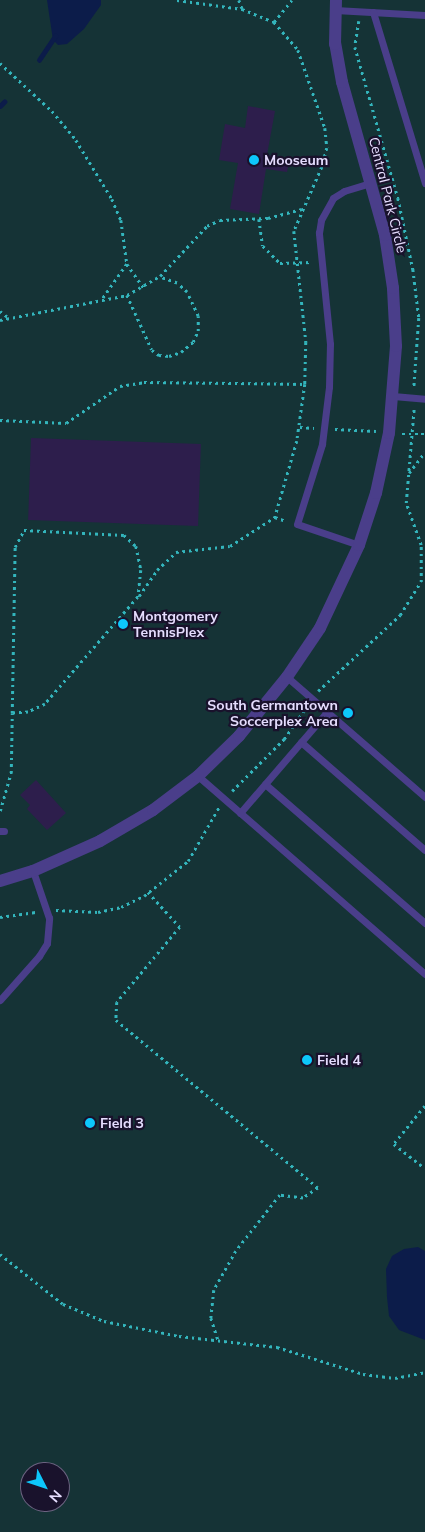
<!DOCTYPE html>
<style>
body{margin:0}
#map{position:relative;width:425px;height:1532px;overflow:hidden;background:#19122c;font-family:Mulish,sans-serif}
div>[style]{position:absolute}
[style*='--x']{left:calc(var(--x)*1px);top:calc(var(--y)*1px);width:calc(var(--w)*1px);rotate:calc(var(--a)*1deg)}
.green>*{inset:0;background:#153336}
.water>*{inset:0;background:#0c1c4a}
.stream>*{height:4.5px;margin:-2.25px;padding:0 2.25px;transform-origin:2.25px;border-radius:2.25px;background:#0c1c4a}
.building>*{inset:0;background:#2d1e4c;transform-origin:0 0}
.path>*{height:2.5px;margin-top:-1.25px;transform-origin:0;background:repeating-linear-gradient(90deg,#33b5bc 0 2.5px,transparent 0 6.5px)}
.service>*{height:7px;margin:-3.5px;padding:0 3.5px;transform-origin:3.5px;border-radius:3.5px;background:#4a3e8a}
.minor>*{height:12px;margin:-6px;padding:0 6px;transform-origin:6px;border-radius:6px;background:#4a3e8a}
.dots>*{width:14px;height:14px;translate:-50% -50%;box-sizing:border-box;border:2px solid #19122c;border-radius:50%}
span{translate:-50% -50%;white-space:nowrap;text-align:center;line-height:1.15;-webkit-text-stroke:4.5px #19122c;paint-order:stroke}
.poi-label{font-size:14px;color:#e5ddfe;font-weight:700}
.left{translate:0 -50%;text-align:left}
.right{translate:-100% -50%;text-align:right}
.street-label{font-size:14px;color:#e5ddfe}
.north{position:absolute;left:20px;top:1462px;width:50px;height:50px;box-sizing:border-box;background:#19122c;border:1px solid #6b6380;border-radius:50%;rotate:131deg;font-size:14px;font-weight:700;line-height:20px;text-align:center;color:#e5ddfe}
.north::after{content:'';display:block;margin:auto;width:18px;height:22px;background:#0dc7fb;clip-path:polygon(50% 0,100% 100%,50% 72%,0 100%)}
</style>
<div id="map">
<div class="green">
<i style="clip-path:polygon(evenodd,0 0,425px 0,425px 1532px,0 1532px,0 0,30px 1472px,60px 1472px,60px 1502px,30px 1502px,30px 1472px)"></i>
</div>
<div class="water">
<i style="clip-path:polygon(47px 0,101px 0,101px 5px,84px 29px,67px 44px,58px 45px,53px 40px)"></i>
<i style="clip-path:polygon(418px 1247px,425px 1251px,425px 1340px,399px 1330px,389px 1316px,387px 1297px,386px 1269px,392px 1256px,404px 1249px)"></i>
</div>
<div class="stream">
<i style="--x:39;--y:60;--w:29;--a:-56"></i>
<i style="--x:0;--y:106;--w:6;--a:-45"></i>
</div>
<div class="building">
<i style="clip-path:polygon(248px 106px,275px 111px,267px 155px,290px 159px,287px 172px,266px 169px,259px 214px,230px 209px,238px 163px,219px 160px,225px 124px,245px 128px)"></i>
<i style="left:31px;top:438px;width:170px;height:82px;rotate:2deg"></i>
<i style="clip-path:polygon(36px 780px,66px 813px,47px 830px,27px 809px,30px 805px,20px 795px)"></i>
</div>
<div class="path">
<i style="--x:177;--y:0;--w:66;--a:7.9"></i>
<i style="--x:242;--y:9;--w:35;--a:22"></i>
<i style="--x:274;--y:22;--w:37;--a:49"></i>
<i style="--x:298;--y:50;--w:83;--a:70.9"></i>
<i style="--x:325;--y:128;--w:20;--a:84"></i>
<i style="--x:327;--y:148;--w:20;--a:105"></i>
<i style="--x:322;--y:167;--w:70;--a:113.6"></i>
<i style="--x:294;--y:231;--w:112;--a:83.8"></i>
<i style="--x:306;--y:342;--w:42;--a:91.4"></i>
<i style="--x:305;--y:384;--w:58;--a:98"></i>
<i style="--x:297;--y:441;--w:79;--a:106.1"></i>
<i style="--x:275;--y:517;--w:12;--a:20"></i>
<i style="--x:239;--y:0;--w:9;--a:69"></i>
<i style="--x:359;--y:21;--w:26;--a:99"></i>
<i style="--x:355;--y:47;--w:157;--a:74.1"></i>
<i style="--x:398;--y:198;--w:73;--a:78.1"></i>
<i style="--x:413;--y:269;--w:49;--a:83"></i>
<i style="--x:419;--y:318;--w:69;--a:94.1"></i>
<i style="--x:274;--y:22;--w:28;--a:-51"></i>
<i style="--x:0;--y:63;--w:71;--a:42.7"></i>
<i style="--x:52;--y:111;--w:38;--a:50"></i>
<i style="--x:76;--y:140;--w:69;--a:58.6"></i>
<i style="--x:112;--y:199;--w:23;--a:67"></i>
<i style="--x:121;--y:220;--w:44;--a:82.2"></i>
<i style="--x:127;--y:264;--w:45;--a:125.1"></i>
<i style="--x:259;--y:219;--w:27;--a:82"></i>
<i style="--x:263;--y:246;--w:24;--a:45"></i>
<i style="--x:280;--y:263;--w:32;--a:-2"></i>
<i style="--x:127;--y:264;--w:29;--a:55"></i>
<i style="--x:127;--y:295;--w:60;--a:65.6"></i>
<i style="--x:152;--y:350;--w:9;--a:36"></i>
<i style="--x:159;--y:355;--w:10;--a:6"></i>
<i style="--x:169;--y:356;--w:13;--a:-18"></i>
<i style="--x:181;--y:352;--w:16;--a:-40"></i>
<i style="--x:193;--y:342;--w:12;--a:-66"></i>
<i style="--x:198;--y:331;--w:15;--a:-90"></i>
<i style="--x:198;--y:316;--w:26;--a:-115"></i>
<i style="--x:187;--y:292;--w:13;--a:-138"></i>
<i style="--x:177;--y:283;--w:18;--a:-161"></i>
<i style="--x:0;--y:311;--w:11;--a:38"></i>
<i style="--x:0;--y:320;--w:129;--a:-11.1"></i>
<i style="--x:127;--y:295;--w:38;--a:-30"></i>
<i style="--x:160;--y:276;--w:69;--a:-46.8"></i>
<i style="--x:207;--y:226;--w:14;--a:-25"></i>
<i style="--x:220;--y:220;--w:48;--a:-2.4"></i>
<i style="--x:268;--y:218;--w:35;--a:-15"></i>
<i style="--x:0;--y:420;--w:66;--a:2.6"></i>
<i style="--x:66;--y:423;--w:65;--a:-34.4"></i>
<i style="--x:120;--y:386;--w:24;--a:-9"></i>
<i style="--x:144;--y:382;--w:161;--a:0.7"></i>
<i style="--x:300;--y:427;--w:14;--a:4"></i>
<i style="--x:335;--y:429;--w:41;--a:2.8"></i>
<i style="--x:402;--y:434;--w:23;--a:0"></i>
<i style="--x:409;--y:473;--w:26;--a:-53"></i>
<i style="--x:139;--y:596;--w:32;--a:-55"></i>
<i style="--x:157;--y:570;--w:26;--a:-43"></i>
<i style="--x:176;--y:552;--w:54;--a:-6.3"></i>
<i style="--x:230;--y:546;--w:54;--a:-32.8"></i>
<i style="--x:318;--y:691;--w:112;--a:-42.8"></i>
<i style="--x:400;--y:615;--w:39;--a:-58"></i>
<i style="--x:421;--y:582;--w:37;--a:-90"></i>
<i style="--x:421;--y:545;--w:45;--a:-109.7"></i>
<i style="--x:406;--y:503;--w:95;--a:-85.2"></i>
<i style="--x:232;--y:791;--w:74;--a:-45"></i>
<i style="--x:284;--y:739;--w:38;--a:-55"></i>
<i style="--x:0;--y:811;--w:40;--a:-74"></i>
<i style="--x:11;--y:773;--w:60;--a:-89"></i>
<i style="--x:12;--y:713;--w:166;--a:-89"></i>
<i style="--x:15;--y:547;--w:19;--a:-62"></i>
<i style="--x:24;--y:530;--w:100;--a:2.9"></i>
<i style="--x:124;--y:535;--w:16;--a:43"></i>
<i style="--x:136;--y:546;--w:25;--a:78"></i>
<i style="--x:141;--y:570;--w:27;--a:96"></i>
<i style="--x:138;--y:597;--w:142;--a:131"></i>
<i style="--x:45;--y:704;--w:19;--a:155"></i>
<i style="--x:28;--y:712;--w:16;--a:176"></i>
<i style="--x:148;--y:892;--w:47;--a:47.6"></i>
<i style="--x:180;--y:927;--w:98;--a:130"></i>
<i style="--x:117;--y:1002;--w:18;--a:93"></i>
<i style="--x:116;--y:1020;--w:263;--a:39.7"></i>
<i style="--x:318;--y:1188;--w:18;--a:146"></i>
<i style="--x:303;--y:1198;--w:23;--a:-173"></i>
<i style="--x:280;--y:1195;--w:71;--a:128.2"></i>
<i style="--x:236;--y:1251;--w:45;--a:119.4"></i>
<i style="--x:214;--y:1290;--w:28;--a:96"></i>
<i style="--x:211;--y:1318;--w:23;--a:72"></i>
<i style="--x:56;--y:910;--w:42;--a:2.7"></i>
<i style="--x:98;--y:912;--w:24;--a:-12"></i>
<i style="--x:121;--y:907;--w:25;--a:-26"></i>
<i style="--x:144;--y:896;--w:56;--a:-38.5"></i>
<i style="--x:188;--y:861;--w:62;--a:-60.1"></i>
<i style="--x:0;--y:917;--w:36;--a:-8"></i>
<i style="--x:425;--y:1106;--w:49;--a:129.2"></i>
<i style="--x:394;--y:1144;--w:39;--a:38"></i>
<i style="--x:0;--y:1254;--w:80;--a:38.4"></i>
<i style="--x:63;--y:1304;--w:44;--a:22.5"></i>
<i style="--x:104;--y:1321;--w:76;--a:11.3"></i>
<i style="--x:179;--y:1336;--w:99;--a:6.4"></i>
<i style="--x:277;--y:1347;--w:90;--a:17.4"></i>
<i style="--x:363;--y:1374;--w:32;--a:7"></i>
<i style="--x:395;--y:1378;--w:31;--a:-11"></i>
</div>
<div class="service">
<i style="--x:335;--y:10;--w:90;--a:3.2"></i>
<i style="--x:373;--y:12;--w:179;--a:73.1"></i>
<i style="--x:393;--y:396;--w:32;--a:5"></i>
<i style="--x:359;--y:545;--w:65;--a:-161.3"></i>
<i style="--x:297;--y:524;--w:84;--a:-72.6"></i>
<i style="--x:322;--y:444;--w:57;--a:-83"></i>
<i style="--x:329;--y:387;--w:43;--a:-88.7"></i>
<i style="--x:330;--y:344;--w:112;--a:-95.7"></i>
<i style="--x:319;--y:233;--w:13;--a:-81"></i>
<i style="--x:321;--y:220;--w:25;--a:-61"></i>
<i style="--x:333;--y:198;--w:13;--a:-32"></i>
<i style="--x:344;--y:191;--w:28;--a:-17"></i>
<i style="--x:287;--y:677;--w:183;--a:41"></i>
<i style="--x:301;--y:742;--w:164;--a:41.1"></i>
<i style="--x:198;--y:776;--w:301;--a:41.1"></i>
<i style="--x:265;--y:784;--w:212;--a:41"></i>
<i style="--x:240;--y:813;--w:133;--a:-49.3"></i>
<i style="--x:0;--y:831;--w:4;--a:0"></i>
<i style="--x:0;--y:1000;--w:59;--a:-48.4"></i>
<i style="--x:39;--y:956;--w:15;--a:-58"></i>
<i style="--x:47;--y:943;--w:25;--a:-85"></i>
<i style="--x:49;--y:918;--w:50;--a:-108.8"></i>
</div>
<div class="minor">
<i style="--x:0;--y:881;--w:34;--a:-17"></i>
<i style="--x:33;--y:871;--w:73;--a:-24.1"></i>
<i style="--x:100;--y:841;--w:61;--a:-30.3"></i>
<i style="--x:153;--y:810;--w:56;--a:-37.1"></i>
<i style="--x:198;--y:776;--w:57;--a:-44.3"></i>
<i style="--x:239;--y:736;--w:76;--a:-50.9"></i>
<i style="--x:287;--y:677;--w:59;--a:-56"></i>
<i style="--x:320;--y:628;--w:92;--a:-64.8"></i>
<i style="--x:359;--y:545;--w:55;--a:-71.9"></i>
<i style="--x:376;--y:493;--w:61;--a:-77.8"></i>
<i style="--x:389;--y:433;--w:87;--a:-85.4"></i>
<i style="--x:396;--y:346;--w:58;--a:-93"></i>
<i style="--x:393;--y:288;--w:54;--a:-98.6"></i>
<i style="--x:385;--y:235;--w:159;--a:-105.7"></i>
<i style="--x:342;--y:82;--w:39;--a:-100"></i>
<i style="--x:335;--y:44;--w:44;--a:-88.7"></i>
</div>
<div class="dots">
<i style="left:254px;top:160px;background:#0dc7fb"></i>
<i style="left:123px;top:624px;background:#0dc7fb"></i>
<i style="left:348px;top:713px;background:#0dc7fb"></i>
<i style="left:307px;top:1060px;background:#0dc7fb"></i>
<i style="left:90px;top:1123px;background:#0dc7fb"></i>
</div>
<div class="poi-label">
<span class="left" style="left:264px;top:160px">Mooseum</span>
<span class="left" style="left:133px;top:624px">Montgomery<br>TennisPlex</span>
<span class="right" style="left:338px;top:713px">South Germantown<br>Soccerplex Area</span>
<span class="left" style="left:317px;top:1060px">Field 4</span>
<span class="left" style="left:100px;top:1123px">Field 3</span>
</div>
<div class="street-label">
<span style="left:388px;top:195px;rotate:76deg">Central Park Circle</span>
</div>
<div class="north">N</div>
</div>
